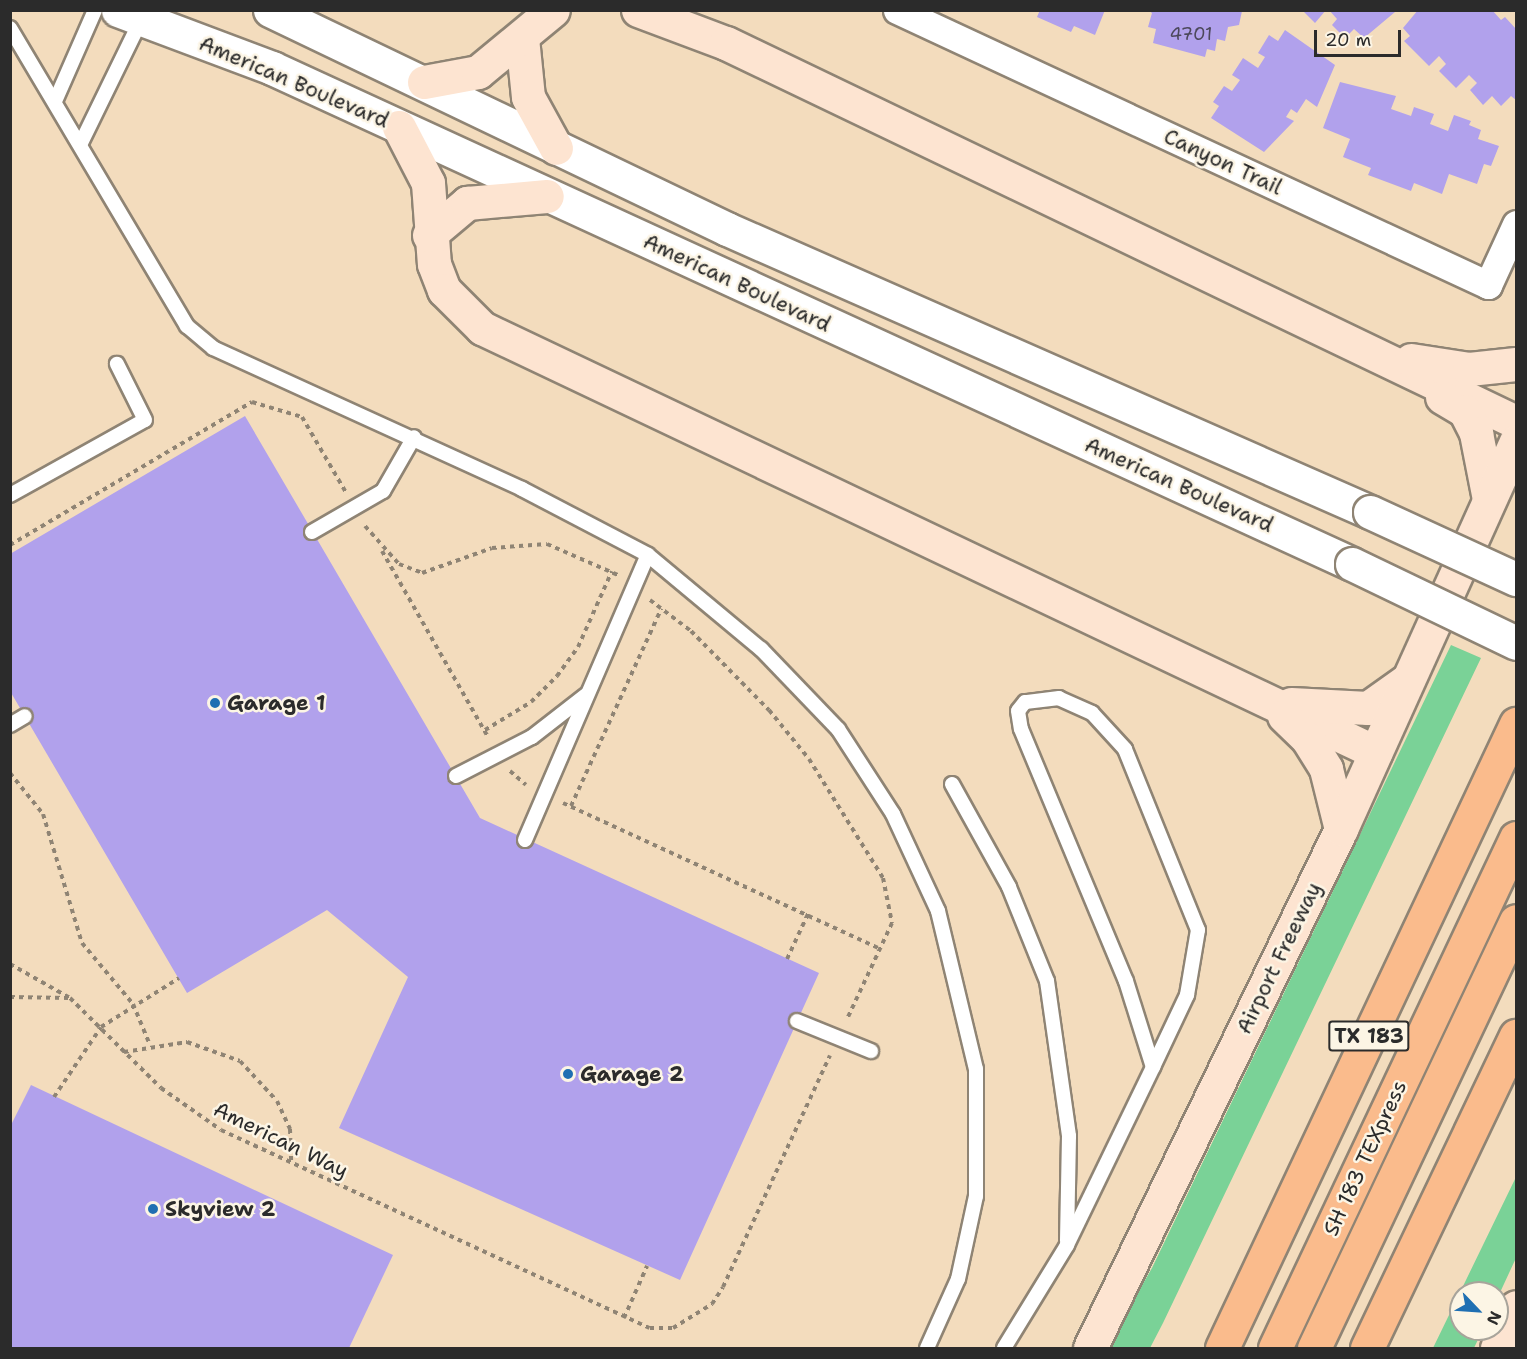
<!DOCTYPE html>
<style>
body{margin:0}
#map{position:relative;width:1527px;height:1359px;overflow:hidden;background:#f3dcbd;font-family:"Shantell Sans",sans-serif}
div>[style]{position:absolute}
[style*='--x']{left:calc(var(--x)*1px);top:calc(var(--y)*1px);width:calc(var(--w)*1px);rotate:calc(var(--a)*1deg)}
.green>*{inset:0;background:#7ad297}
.building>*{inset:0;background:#b1a1ec}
.path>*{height:4px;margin-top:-2px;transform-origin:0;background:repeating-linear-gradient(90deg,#8f8474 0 4.5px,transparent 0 9px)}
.roads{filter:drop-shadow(2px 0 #8f8474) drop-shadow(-2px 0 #8f8474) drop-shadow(0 2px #8f8474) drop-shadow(0 -2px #8f8474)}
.service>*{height:14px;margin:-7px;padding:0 7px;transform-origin:7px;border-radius:7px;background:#fff}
.minor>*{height:27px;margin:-13.5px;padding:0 13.5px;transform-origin:13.5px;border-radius:13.5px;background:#fff}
.tertiary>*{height:33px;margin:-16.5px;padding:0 16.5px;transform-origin:16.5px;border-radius:16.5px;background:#fff}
.secondary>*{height:33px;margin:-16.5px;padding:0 16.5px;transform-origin:16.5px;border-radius:16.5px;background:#fde4d1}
.motorway>*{height:33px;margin:-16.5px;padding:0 16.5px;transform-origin:16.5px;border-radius:16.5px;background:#fabb8c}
.bridges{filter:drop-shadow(2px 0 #8f8474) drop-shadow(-2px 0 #8f8474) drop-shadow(0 2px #8f8474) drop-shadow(0 -2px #8f8474)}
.tertiary-bridge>*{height:33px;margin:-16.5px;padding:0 16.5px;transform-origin:16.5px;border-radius:16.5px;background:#fff}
.dots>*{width:16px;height:16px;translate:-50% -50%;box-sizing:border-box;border:3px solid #fcf5e5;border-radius:50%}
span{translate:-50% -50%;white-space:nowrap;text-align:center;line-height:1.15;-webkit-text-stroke:5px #fcf5e5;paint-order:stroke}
.number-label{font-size:18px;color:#4c485b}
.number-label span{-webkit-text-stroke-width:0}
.shield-label span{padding:2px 4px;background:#fcf5e5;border:2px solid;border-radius:4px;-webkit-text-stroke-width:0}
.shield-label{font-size:20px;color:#2b2b2b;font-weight:700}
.street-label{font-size:21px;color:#2b2b2b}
.poi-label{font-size:21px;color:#2b2b2b;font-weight:700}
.left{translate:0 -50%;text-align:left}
.frame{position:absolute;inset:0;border:12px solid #2b2b2b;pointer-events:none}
.north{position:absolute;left:1449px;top:1281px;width:60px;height:60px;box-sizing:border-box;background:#fcf5e5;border:2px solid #a8a49b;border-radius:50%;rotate:115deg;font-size:16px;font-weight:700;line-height:24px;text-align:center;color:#2b2b2b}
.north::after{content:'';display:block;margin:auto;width:21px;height:27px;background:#1f6fb2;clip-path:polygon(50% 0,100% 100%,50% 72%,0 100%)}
.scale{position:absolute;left:1314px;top:30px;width:87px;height:27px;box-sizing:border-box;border:3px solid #2b2b2b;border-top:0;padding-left:8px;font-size:18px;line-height:21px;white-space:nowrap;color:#2b2b2b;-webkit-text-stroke:4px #fcf5e5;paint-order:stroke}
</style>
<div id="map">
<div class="green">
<i style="clip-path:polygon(1451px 645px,1481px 658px,1163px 1323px,1150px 1348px,1106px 1348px,1152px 1268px)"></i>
<i style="clip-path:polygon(1516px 1177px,1516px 1258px,1497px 1299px,1497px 1293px,1461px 1293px,1461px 1329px,1483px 1329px,1474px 1348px,1433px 1348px)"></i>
</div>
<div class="building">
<i style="clip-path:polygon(1040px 10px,1105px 10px,1095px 35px,1074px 26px,1071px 32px,1037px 17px)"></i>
<i style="clip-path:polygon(1148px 10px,1238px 10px,1242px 11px,1239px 25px,1228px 27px,1225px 41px,1217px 39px,1215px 51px,1207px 49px,1205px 57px,1153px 43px,1156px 29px,1148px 27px,1152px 13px)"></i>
<i style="clip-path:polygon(1302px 10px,1326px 10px,1315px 23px)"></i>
<i style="clip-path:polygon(1329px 10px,1394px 10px,1395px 12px,1364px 38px,1354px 29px,1345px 38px,1332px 25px,1337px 19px)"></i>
<i style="clip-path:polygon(1418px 10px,1492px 10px,1501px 20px,1505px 17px,1516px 29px,1516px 100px,1511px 96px,1501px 106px,1492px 96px,1483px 105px,1470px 90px,1477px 83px,1469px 75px,1456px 88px,1439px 71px,1446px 64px,1439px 56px,1429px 66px,1404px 41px,1410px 36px,1403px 28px)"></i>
<i style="clip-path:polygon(1285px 30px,1335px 65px,1317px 107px,1306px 99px,1297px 113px,1291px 109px,1286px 117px,1294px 121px,1264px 152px,1211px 118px,1219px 106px,1213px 102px,1224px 86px,1232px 91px,1240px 80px,1232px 75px,1243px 58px,1258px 68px,1265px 57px,1258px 53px,1269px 35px,1278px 41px)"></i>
<i style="clip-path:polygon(1340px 82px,1396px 96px,1391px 109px,1411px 116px,1414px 107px,1434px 114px,1430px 124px,1448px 131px,1454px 115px,1471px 121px,1469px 125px,1481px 130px,1478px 139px,1499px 146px,1491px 166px,1484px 164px,1477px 184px,1449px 174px,1442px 194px,1414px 183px,1411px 191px,1368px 175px,1371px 168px,1343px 157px,1350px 139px,1323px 128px)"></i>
<i style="clip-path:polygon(245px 416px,480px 818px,819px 973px,680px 1280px,339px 1128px,408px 977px,327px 910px,187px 993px,10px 691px,10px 554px)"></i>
<i style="clip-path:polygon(31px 1085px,393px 1255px,349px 1348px,10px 1348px,10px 1127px)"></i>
</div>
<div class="path">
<i style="--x:365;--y:526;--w:51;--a:48.2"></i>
<i style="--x:399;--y:564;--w:25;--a:21"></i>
<i style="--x:422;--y:573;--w:74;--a:-19.7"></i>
<i style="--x:492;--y:548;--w:55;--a:-4.2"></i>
<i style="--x:547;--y:544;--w:77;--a:23.6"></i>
<i style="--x:10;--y:545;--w:281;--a:-30.6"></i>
<i style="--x:252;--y:402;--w:52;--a:16.7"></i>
<i style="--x:302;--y:417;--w:86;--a:59.8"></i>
<i style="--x:382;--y:551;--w:214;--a:60.3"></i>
<i style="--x:650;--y:600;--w:51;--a:37.1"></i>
<i style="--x:691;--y:631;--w:111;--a:45.4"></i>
<i style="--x:769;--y:710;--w:63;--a:50.8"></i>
<i style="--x:809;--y:759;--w:140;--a:58.1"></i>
<i style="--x:883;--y:878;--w:46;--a:78.7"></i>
<i style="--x:892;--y:923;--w:106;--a:115.1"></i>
<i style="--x:485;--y:730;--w:54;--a:-31.3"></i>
<i style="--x:531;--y:702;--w:37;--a:-45"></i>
<i style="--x:557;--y:676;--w:36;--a:-54"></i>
<i style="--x:578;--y:647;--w:83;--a:-65.9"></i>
<i style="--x:510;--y:771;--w:21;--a:41"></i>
<i style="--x:10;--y:773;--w:53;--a:51.2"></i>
<i style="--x:43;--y:814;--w:135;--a:73.2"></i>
<i style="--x:82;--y:943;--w:80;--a:50.1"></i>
<i style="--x:133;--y:1004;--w:44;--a:67.5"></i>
<i style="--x:563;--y:803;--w:350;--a:24.7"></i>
<i style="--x:571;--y:806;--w:217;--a:-65.4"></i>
<i style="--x:787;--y:959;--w:50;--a:-65"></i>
<i style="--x:10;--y:964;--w:69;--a:29.5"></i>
<i style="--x:70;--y:998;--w:128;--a:44.7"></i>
<i style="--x:161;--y:1088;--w:73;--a:35"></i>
<i style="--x:221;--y:1130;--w:472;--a:24.8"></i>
<i style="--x:650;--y:1328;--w:23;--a:0"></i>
<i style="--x:673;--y:1328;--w:46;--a:-31.6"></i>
<i style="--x:712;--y:1304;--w:20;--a:-57"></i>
<i style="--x:723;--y:1287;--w:255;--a:-65.2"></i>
<i style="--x:10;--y:997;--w:59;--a:1"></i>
<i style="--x:124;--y:1052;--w:64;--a:-9"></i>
<i style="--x:187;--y:1042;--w:56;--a:19.7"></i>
<i style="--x:240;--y:1061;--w:54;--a:47.2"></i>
<i style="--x:277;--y:1101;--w:31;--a:65"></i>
<i style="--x:290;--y:1129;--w:34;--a:88"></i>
<i style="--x:54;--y:1097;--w:84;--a:-56.1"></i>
<i style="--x:101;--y:1027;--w:92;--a:-32.1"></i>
<i style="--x:624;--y:1318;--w:57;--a:-66.1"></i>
</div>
<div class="roads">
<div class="service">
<i style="--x:10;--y:28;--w:347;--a:59.3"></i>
<i style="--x:187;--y:326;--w:34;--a:40"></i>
<i style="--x:213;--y:348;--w:340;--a:24.5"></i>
<i style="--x:522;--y:489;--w:142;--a:27.6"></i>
<i style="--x:648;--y:555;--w:147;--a:39.8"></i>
<i style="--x:761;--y:649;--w:111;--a:46.1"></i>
<i style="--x:838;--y:729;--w:101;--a:57.1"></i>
<i style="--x:893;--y:814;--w:107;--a:65.1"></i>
<i style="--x:938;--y:911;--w:163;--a:76.5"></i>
<i style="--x:976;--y:1069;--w:127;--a:90"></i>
<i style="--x:976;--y:1196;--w:85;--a:102.2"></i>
<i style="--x:958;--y:1279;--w:76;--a:114.2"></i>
<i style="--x:56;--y:99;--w:97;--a:-66.3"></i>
<i style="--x:81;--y:143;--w:137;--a:-64"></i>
<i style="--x:10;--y:495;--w:154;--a:-29.1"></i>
<i style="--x:145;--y:420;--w:63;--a:-116.6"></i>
<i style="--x:312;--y:532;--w:82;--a:-30"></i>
<i style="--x:383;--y:491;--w:62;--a:-60.1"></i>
<i style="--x:10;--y:725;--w:17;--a:-31"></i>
<i style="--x:456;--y:776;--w:85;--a:-27.2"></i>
<i style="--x:532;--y:737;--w:68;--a:-37.9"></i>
<i style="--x:952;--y:784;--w:118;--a:61"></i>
<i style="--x:1009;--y:887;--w:101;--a:68"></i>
<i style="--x:1047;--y:981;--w:157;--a:81.9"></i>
<i style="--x:1069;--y:1136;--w:105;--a:91.1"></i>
<i style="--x:525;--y:840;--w:310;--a:-66.7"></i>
<i style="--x:797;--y:1021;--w:80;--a:22.1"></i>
<i style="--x:1004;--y:1348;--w:121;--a:-58.5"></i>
<i style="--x:1067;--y:1245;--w:198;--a:-64.2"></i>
<i style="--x:1153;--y:1067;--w:80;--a:-64.7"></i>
<i style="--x:1187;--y:995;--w:66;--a:-80.4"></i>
<i style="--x:1198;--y:930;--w:195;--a:-112"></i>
<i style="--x:1125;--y:749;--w:49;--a:-132.5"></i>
<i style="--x:1092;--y:713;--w:36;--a:-156"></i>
<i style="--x:1059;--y:698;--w:34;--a:173"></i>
<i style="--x:1025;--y:702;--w:11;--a:128"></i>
<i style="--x:1018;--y:711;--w:18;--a:81"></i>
<i style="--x:1021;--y:729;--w:273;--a:67.4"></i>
<i style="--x:1126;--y:981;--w:90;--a:72.6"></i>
</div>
<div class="minor">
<i style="--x:897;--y:10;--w:652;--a:24.95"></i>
<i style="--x:1488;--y:285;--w:67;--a:-65.3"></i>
</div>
<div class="tertiary">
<i style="--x:118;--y:10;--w:165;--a:20.6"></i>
<i style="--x:272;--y:68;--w:1188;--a:24.67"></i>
<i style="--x:270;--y:10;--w:507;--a:25.6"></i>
<i style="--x:727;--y:229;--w:703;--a:23.76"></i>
</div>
<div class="secondary">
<i style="--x:638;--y:10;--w:94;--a:20.6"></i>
<i style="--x:726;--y:43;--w:876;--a:25.63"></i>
<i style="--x:522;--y:38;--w:59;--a:84.2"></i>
<i style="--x:528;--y:97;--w:58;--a:61.2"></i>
<i style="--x:424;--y:82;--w:55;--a:-10.5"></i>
<i style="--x:478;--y:72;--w:97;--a:-39.6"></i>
<i style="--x:399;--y:127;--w:63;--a:62.6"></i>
<i style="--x:428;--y:183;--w:81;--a:85.8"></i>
<i style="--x:434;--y:264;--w:28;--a:69"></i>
<i style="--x:444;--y:290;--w:54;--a:45"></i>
<i style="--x:482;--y:328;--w:989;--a:25.4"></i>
<i style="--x:429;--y:235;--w:50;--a:-40.1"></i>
<i style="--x:467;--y:203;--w:80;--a:-5"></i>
<i style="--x:1411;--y:360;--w:59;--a:8.8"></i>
<i style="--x:1469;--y:369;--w:47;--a:-6.1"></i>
<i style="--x:1442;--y:397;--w:27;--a:31"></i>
<i style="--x:1465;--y:411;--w:25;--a:63"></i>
<i style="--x:1476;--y:433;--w:67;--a:78.9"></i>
<i style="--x:1291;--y:704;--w:77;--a:3"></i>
<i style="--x:1368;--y:708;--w:47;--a:-35.4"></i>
<i style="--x:1284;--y:716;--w:32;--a:44"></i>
<i style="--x:1307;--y:738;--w:36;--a:58"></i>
<i style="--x:1326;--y:769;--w:62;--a:76"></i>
<i style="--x:1090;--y:1348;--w:577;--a:-64.19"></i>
<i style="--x:1341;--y:829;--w:425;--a:-65.7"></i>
<i style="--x:1497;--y:1348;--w:45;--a:-65.1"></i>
</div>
<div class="motorway">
<i style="--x:1222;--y:1348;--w:690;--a:-64.77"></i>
<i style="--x:1275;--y:1348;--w:564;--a:-64.71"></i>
<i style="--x:1314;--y:1348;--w:472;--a:-64.7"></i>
<i style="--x:1367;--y:1348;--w:346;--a:-64.5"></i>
</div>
</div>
<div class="bridges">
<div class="tertiary-bridge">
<i style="--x:1370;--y:512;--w:161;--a:24.7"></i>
<i style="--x:1352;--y:564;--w:182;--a:25.7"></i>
</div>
</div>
<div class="dots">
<i style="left:215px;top:703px;background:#1f6fb2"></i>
<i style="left:568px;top:1074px;background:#1f6fb2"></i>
<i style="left:153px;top:1209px;background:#1f6fb2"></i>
</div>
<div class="number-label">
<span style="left:1191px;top:34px">4701</span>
</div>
<div class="shield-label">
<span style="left:1369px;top:1036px">TX 183</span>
</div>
<div class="street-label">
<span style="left:294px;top:82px;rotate:23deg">American Boulevard</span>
<span style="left:1223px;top:162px;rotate:25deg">Canyon Trail</span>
<span style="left:737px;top:283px;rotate:25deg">American Boulevard</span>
<span style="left:1179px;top:485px;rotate:24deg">American Boulevard</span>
<span style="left:1279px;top:958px;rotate:-64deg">Airport Freeway</span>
<span style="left:281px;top:1140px;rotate:26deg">American Way</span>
<span style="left:1365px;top:1158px;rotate:-65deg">SH 183 TEXpress</span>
</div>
<div class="poi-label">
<span class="left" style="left:227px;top:703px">Garage 1</span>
<span class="left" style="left:580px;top:1074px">Garage 2</span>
<span class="left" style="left:165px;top:1209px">Skyview 2</span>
</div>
<div class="frame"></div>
<div class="north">N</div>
<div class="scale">20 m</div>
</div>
